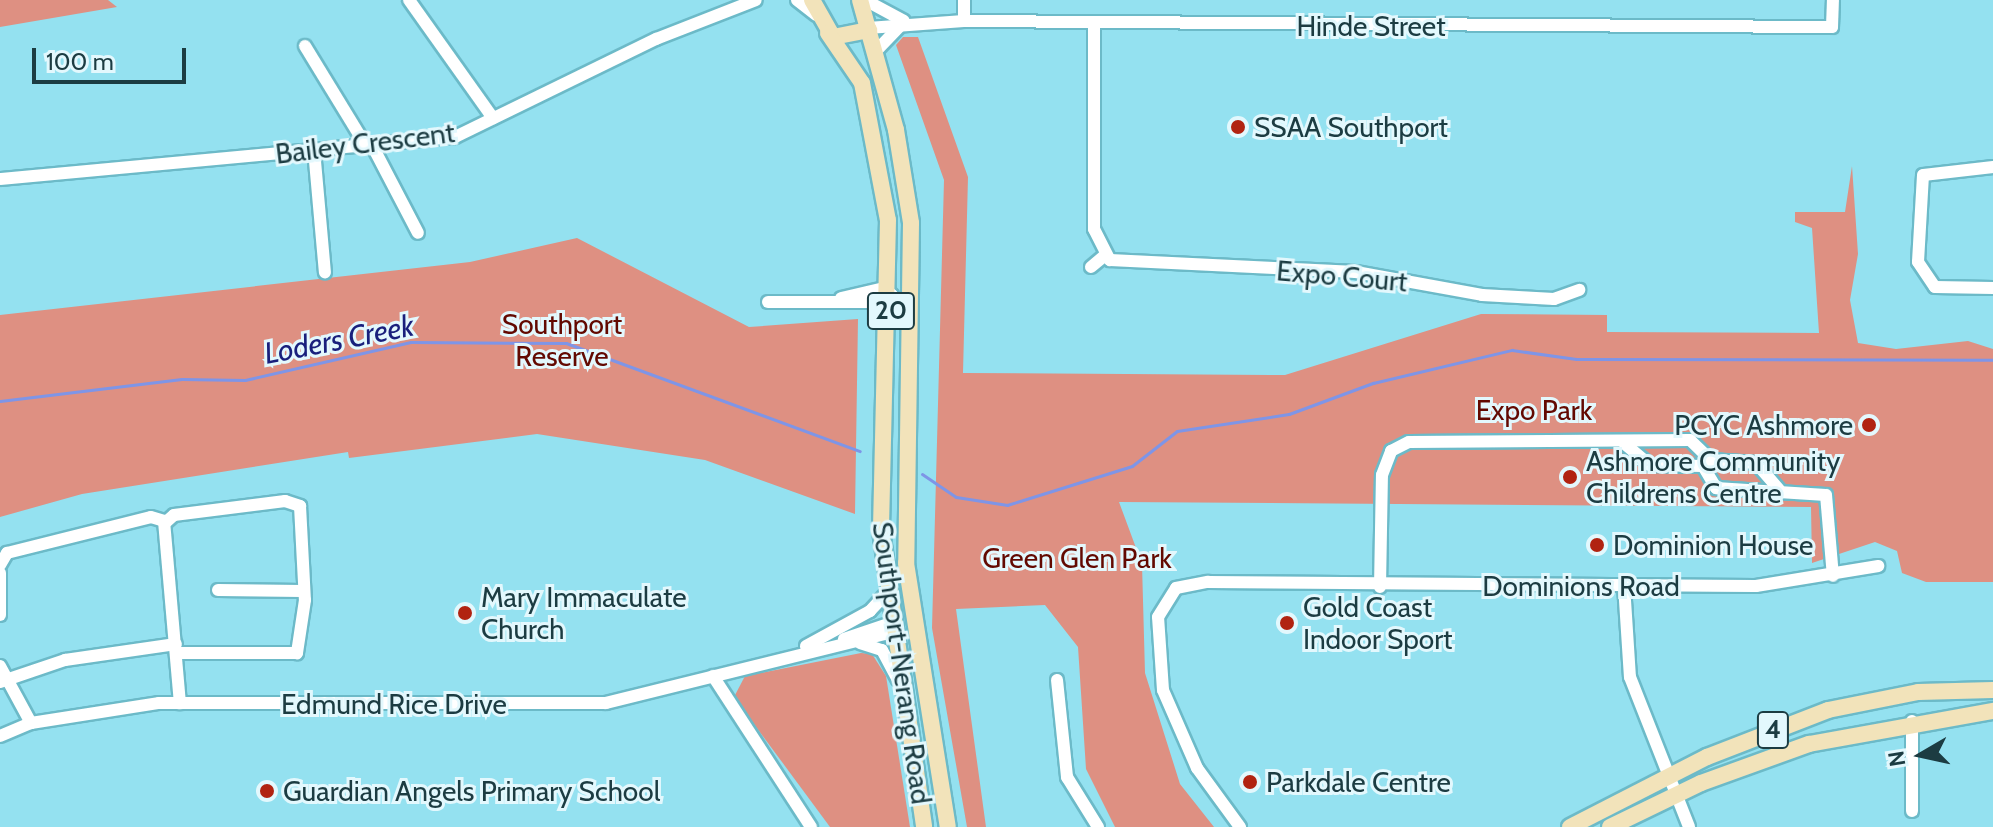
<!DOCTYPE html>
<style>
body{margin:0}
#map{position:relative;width:1993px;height:827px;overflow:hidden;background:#94e1f0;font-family:Cabin,sans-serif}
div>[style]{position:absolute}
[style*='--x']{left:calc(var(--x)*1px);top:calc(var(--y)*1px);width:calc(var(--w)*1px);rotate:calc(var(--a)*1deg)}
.green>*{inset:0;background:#de9082}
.stream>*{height:3px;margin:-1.5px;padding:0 1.5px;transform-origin:1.5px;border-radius:1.5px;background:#7e95e7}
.roads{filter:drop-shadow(2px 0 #6cbac8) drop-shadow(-2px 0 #6cbac8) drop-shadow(0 2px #6cbac8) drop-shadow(0 -2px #6cbac8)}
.minor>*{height:12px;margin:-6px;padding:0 6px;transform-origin:6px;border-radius:6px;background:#fff}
.major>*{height:16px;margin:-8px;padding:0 8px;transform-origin:8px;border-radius:8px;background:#f2e3ba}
.dots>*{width:22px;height:22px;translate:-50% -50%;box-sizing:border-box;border:4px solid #e3f8fd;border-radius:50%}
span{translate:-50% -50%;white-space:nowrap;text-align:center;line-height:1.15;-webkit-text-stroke:6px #e3f8fd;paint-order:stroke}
.shield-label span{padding:2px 6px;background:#e3f8fd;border:2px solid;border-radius:6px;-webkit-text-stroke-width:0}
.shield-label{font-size:26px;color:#1c3c42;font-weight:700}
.street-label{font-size:28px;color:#1c3c42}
.poi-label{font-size:28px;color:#1c3c42}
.left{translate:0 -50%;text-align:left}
.right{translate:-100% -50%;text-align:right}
.park-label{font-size:28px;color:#630901}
.water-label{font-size:30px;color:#191f7c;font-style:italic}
.north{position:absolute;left:1881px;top:715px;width:80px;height:80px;-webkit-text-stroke:6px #e3f8fd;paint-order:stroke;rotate:261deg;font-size:22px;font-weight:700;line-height:32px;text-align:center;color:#1c3c42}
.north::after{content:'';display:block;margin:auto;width:28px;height:36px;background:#1c3c42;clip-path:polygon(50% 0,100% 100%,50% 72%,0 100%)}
.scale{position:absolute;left:32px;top:48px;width:154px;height:36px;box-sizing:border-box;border:4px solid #1c3c42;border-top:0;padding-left:10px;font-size:24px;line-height:28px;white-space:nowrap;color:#1c3c42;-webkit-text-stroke:6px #e3f8fd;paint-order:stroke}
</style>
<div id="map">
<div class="green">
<i style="clip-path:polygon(0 0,108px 0,117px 7px,0 27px)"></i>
<i style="clip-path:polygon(903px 37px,918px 37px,968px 177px,963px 373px,1285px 375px,1481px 314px,1607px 315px,1607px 332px,1819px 333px,1812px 228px,1795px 222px,1795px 212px,1845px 212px,1852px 166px,1858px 254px,1850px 300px,1858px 343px,1896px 349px,1968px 341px,1993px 349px,1993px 582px,1926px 582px,1902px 573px,1897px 551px,1875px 542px,1812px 563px,1811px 507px,1119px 502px,1142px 564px,1145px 673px,1180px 784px,1214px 827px,1115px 827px,1086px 769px,1078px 647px,1045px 605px,956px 609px,986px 827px,967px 827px,932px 628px,944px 180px,896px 45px)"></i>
<i style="clip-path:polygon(577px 238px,749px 327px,858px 319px,855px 514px,705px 460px,537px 434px,349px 458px,348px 452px,82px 494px,0 517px,0 315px,470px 262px)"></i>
<i style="clip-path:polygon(861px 653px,872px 654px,886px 676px,910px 827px,830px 827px,734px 697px,745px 676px)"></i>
</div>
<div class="stream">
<i style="--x:0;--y:401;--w:183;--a:-6.9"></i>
<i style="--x:182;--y:379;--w:63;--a:0.9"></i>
<i style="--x:245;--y:380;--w:170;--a:-12.9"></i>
<i style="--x:411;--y:342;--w:155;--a:0.4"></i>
<i style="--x:566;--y:343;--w:313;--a:20.2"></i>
<i style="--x:922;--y:474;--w:41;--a:34.1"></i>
<i style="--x:956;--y:497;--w:52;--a:8.9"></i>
<i style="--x:1007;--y:505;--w:131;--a:-17.3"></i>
<i style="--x:1132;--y:466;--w:57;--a:-37.9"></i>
<i style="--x:1177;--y:431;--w:113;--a:-8.6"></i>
<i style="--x:1289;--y:414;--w:90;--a:-20.3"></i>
<i style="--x:1373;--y:383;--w:143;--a:-13.4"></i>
<i style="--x:1512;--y:350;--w:65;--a:8"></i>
<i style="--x:1576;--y:359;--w:417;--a:0.1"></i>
</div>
<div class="roads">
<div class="minor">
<i style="--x:409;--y:0;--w:145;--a:54.6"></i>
<i style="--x:797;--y:0;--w:24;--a:38"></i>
<i style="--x:865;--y:0;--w:44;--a:28.3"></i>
<i style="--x:964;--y:0;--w:21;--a:90"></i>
<i style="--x:1094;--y:25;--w:204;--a:90"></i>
<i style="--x:1094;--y:229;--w:35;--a:63"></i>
<i style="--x:1110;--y:260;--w:246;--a:2.8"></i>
<i style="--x:1356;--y:272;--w:128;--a:10.3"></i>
<i style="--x:1482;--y:295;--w:72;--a:3.2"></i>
<i style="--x:1554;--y:299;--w:27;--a:-20"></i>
<i style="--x:868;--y:28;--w:96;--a:-4.2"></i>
<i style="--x:964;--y:21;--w:868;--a:0.4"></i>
<i style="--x:1832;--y:27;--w:27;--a:-88"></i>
<i style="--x:305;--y:46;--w:117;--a:58.6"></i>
<i style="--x:874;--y:53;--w:37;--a:-46"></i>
<i style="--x:372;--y:145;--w:99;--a:62.4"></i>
<i style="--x:314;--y:150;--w:123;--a:84.9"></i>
<i style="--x:1993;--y:167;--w:70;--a:173.5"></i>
<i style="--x:1923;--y:175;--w:87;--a:93.3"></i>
<i style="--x:1918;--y:262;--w:30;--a:56"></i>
<i style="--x:1935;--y:287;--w:58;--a:1"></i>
<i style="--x:0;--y:179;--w:457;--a:-5.3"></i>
<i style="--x:455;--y:137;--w:224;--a:-26"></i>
<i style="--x:656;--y:39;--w:107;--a:-21.3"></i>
<i style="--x:1091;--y:267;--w:17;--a:-40"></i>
<i style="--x:768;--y:302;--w:105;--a:0"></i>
<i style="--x:873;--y:302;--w:20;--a:-20"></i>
<i style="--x:892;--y:295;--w:11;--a:-139"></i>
<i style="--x:884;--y:288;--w:44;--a:166.9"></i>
<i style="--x:1711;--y:460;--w:45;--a:3.8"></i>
<i style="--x:1756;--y:463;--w:35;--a:49"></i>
<i style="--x:1703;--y:466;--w:26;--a:59"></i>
<i style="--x:1716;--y:488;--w:110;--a:3.6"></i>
<i style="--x:1826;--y:495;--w:81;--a:85.1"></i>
<i style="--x:165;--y:523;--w:12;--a:-42"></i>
<i style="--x:174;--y:515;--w:112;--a:-7.2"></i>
<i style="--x:285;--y:501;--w:16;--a:18"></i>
<i style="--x:300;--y:506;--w:94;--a:87"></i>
<i style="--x:305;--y:600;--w:54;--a:98.6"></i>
<i style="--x:297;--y:653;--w:121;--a:180"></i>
<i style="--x:0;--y:565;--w:14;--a:-60"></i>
<i style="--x:7;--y:553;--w:148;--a:-14"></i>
<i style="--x:151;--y:517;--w:14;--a:17"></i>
<i style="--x:164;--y:521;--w:183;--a:85"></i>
<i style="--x:0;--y:573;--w:42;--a:90"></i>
<i style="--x:1624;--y:585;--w:92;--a:86.3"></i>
<i style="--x:1630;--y:677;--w:161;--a:68.5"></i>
<i style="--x:1380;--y:587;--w:112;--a:-89"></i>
<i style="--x:1382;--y:475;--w:26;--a:-69"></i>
<i style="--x:1391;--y:451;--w:20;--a:-27"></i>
<i style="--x:1409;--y:442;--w:281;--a:-0.4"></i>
<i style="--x:1690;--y:440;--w:29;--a:44"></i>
<i style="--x:1711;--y:460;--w:10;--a:143"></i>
<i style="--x:1703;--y:466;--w:53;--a:-178.9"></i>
<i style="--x:1650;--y:465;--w:33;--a:-140"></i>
<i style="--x:218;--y:590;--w:84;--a:0.7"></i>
<i style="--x:844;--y:639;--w:50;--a:-18.8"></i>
<i style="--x:860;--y:643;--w:23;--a:18"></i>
<i style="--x:882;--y:650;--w:34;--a:62"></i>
<i style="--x:806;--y:646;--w:73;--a:-28.7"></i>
<i style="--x:870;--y:611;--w:25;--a:-47"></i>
<i style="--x:0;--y:666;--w:65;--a:61.5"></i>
<i style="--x:713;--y:676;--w:180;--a:57"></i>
<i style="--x:1057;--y:680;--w:98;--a:84.1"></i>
<i style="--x:1067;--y:777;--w:59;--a:58.2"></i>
<i style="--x:0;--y:682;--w:69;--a:-18.7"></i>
<i style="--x:65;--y:660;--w:112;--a:-8.2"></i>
<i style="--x:0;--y:736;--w:34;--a:-23"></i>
<i style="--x:31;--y:723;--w:130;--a:-8.9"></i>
<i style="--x:159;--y:703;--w:447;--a:0"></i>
<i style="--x:606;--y:703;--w:296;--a:-13.9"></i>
<i style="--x:1912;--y:811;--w:90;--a:-90"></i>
<i style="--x:1240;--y:827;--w:73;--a:-126.1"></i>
<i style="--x:1197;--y:768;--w:85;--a:-113.6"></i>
<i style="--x:1163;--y:690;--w:73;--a:-93.9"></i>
<i style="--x:1158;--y:617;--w:34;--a:-58"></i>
<i style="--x:1176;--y:588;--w:33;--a:-11"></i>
<i style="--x:1208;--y:582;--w:548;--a:0.42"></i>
<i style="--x:1756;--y:586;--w:124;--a:-9.3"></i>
</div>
<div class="major">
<i style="--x:812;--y:0;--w:43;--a:60.4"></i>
<i style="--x:833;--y:37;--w:37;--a:-11"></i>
<i style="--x:860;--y:0;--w:135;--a:74.5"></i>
<i style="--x:896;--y:130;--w:94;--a:80.8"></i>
<i style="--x:911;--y:223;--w:340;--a:90.8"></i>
<i style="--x:906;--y:563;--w:267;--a:81"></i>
<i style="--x:828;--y:33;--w:60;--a:55.8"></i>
<i style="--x:862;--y:83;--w:139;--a:79.3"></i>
<i style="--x:888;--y:220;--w:311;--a:91.3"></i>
<i style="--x:881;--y:531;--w:299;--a:81.7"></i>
<i style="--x:1570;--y:827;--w:154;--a:-27.1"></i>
<i style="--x:1707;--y:757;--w:130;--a:-21.2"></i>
<i style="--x:1828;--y:710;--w:92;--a:-11.3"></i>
<i style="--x:1918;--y:692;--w:75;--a:-1.5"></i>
<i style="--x:1610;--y:827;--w:101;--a:-25.8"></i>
<i style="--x:1701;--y:783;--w:115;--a:-19.9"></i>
<i style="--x:1809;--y:744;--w:187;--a:-10.2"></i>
</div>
</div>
<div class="dots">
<i style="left:1238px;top:127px;background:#b12311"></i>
<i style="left:1869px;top:425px;background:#b12311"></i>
<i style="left:1570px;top:477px;background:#b12311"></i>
<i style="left:1597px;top:545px;background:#b12311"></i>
<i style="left:465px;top:613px;background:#b12311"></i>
<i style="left:1287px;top:623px;background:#b12311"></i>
<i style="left:1250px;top:782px;background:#b12311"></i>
<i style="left:267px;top:791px;background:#b12311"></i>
</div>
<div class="shield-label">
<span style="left:891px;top:311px">20</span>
<span style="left:1773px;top:730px">4</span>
</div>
<div class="street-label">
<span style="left:1371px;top:26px">Hinde Street</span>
<span style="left:365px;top:143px;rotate:-7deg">Bailey Crescent</span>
<span style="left:1342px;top:276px;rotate:5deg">Expo Court</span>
<span style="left:1581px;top:586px">Dominions Road</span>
<span style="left:902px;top:663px;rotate:82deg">Southport-Nerang Road</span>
<span style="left:394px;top:704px">Edmund Rice Drive</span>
</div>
<div class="poi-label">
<span class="left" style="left:1254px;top:127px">SSAA Southport</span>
<span class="right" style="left:1853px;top:425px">PCYC Ashmore</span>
<span class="left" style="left:1586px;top:477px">Ashmore Community<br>Childrens Centre</span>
<span class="left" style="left:1613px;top:545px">Dominion House</span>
<span class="left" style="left:481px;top:613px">Mary Immaculate<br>Church</span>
<span class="left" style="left:1303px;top:623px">Gold Coast<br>Indoor Sport</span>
<span class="left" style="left:1266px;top:782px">Parkdale Centre</span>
<span class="left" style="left:283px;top:791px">Guardian Angels Primary School</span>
</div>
<div class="park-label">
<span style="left:562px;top:340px">Southport<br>Reserve</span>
<span style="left:1534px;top:410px">Expo Park</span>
<span style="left:1077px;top:558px">Green Glen Park</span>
</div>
<div class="water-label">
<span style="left:339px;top:340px;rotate:-11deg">Loders Creek</span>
</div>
<div class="north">N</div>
<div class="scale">100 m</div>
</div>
